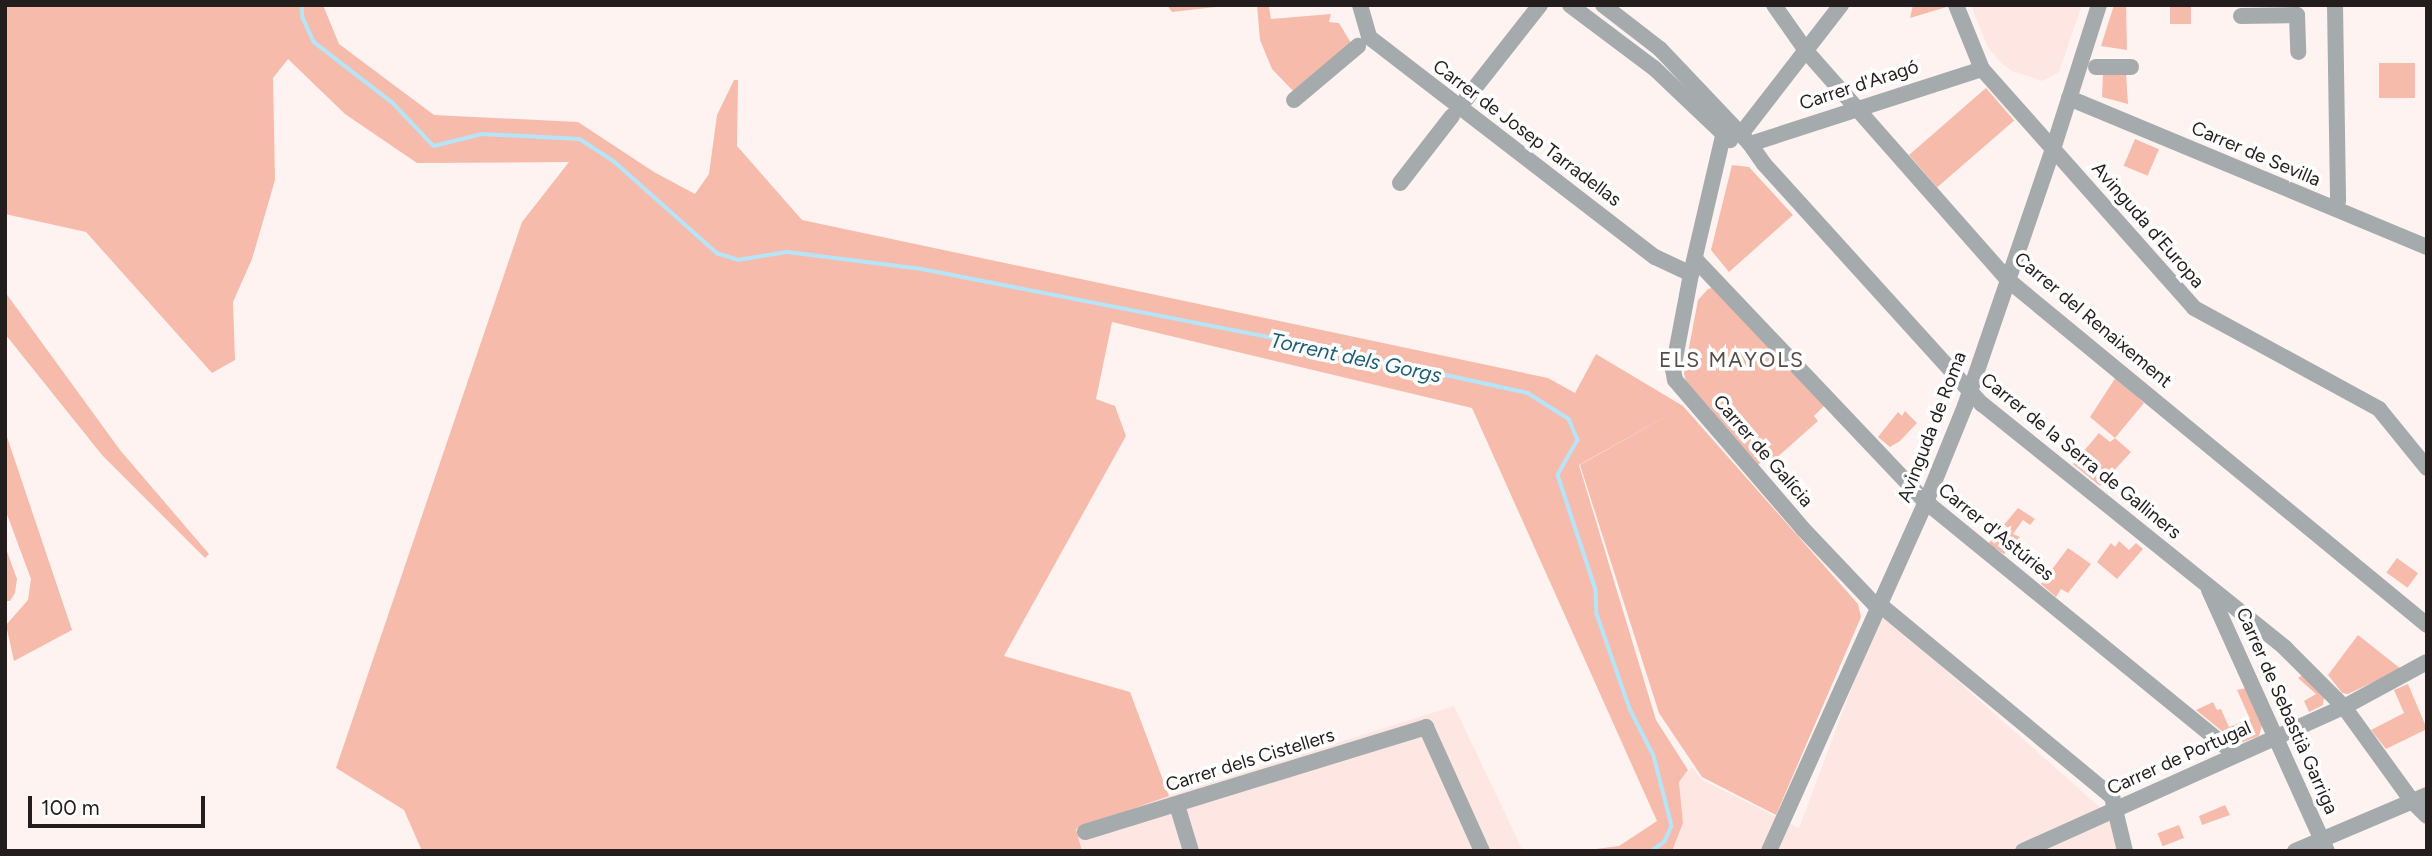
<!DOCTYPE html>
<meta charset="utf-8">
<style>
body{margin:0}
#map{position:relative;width:2432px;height:856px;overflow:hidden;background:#fef3f0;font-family:Figtree,sans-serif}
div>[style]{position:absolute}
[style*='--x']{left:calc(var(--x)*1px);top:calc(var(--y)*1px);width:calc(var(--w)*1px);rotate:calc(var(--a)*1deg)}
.built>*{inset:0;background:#fee7e2}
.green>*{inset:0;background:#f7bbac;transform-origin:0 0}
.stream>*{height:3.5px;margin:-1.75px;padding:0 1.75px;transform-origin:1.75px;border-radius:1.75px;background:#b6e5f9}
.minor>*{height:16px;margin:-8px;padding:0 8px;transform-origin:8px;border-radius:8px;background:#a5abad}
span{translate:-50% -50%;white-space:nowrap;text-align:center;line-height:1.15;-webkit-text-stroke:7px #fff;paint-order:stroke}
.street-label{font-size:19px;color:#231e1d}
.water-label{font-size:21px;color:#1c5d74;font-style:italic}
.neighbourhood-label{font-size:21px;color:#564b48;letter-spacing:2px}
.frame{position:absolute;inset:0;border:7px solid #231e1d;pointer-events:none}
.scale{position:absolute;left:28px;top:796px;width:177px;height:32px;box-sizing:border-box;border:4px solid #231e1d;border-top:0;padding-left:9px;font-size:21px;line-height:24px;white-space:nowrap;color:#231e1d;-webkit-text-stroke:5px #fff;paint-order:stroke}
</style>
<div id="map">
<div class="built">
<i style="clip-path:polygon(1971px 5px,2082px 5px,2059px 72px,2042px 81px,2012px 71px,2001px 63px,1987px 46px)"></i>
<i style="clip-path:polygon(1880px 612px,2111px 817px,2120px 851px,1672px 851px,1683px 823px,1679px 782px,1692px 767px,1702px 780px,1799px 828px)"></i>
<i style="clip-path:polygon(1454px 706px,1523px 851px,1082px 851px,1076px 829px,1169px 796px)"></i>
</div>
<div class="green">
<i style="clip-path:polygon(5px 5px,323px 5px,339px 44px,434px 115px,578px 122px,654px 172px,695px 194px,709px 174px,717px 115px,734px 80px,738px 80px,737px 146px,802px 220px,1548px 378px,1575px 393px,1596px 354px,1683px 406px,1858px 604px,1861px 617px,1776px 815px,1702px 777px,1659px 713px,1580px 465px,1677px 410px,1579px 465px,1656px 720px,1688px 770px,1679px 782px,1683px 823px,1672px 851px,1580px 851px,1619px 846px,1657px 821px,1472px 408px,1112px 322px,1096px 399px,1115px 406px,1126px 436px,1004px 656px,1130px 692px,1169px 796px,1076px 829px,1082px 851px,422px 851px,404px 810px,336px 768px,522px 222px,569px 162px,417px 163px,345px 114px,288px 59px,273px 78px,275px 180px,252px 259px,233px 302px,235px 360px,212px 373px,86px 232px,5px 214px)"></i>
<i style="clip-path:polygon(1167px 5px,1233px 5px,1172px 12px)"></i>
<i style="clip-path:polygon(1257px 5px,1296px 5px,1269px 7px,1271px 19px,1331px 14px,1329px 22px,1339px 23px,1351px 43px,1295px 93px,1272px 69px,1260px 40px)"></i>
<i style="clip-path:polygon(1913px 5px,1949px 5px,1950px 6px,1910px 18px)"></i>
<i style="clip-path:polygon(2114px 5px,2126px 5px,2127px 50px,2101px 46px)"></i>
<i style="left:2170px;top:5px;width:21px;height:19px"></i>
<i style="left:2379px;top:63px;width:36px;height:35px"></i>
<i style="clip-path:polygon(2103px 74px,2126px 74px,2128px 104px,2102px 97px)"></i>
<i style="left:1986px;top:88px;width:43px;height:102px;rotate:49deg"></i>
<i style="left:2135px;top:139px;width:26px;height:29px;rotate:23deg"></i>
<i style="clip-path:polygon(1732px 165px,1749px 167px,1793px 215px,1729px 272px,1711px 250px)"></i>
<i style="clip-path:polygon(1715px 287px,1825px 405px,1814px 416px,1818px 421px,1774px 460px,1768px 455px,1758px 465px,1686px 381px,1684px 374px,1698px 300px,1708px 289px)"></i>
<i style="clip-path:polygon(5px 292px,120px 450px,209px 554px,205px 558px,102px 455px,5px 334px)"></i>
<i style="clip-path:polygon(2116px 377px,2144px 403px,2115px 438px,2131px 452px,2100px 486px,2073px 464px,2099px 433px,2110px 442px,2115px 438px,2090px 417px)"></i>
<i style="clip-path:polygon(1905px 411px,1917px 423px,1900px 441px,1890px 447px,1878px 437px,1898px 412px,1902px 416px)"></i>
<i style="clip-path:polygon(5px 431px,72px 630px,14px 661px,6px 625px,28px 600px,31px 579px,5px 509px)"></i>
<i style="clip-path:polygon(2018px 508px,2035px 519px,2030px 525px,2023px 520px,2013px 534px,2020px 537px,2004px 554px,1988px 544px)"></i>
<i style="clip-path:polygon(2119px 541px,2129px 550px,2136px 543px,2143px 549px,2117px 579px,2097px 562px,2111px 543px,2115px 547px)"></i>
<i style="clip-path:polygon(5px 546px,17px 579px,15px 593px,10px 601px,5px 601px)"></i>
<i style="clip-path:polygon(2068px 548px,2091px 564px,2068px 593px,2061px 589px,2056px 597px,2041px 584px)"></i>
<i style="left:2397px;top:558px;width:26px;height:18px;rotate:36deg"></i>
<i style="clip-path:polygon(2358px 635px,2401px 669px,2348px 694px,2342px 693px,2328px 675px)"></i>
<i style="clip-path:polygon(2303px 675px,2324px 697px,2323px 705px,2309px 712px,2304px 701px,2316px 694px,2298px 678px)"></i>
<i style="clip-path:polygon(2408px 684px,2427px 729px,2386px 749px,2371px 730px,2404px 713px,2394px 690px)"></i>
<i style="clip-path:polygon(2246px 688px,2262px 725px,2259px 736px,2238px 744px,2196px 710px,2213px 702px,2217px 710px,2221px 709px,2229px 727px,2250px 719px,2237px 690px)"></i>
<i style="clip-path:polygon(2225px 805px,2230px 815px,2202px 825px,2199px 816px)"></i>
<i style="left:2179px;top:825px;width:14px;height:23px;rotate:69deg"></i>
</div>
<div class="stream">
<i style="--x:302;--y:5;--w:13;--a:86"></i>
<i style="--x:303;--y:18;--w:26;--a:65"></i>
<i style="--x:314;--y:42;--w:100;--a:37.7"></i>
<i style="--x:393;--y:103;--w:59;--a:46.4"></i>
<i style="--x:434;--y:146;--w:49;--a:-14"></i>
<i style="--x:482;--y:134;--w:98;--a:2.9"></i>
<i style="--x:580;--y:139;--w:42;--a:33.3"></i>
<i style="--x:615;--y:162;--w:137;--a:41.7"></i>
<i style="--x:717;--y:253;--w:22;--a:18"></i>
<i style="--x:738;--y:260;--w:50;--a:-9.3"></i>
<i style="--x:787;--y:252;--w:136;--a:7.2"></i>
<i style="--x:922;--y:269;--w:390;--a:11.1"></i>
<i style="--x:1305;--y:344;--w:228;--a:12.4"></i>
<i style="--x:1528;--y:393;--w:49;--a:32.4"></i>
<i style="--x:1569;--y:419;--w:23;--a:67"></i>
<i style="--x:1578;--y:440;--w:40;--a:119.7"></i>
<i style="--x:1558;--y:475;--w:121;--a:71.7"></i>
<i style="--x:1596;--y:590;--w:24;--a:88"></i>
<i style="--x:1597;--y:614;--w:101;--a:70.8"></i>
<i style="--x:1630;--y:709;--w:53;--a:62.9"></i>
<i style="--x:1654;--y:756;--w:72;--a:75.6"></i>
<i style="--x:1672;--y:826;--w:17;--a:114"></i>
<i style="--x:1665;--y:842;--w:16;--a:145"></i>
</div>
<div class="minor">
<i style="--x:1360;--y:5;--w:33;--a:74"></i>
<i style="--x:1369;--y:37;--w:361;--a:37.6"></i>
<i style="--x:1655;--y:257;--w:40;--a:25"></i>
<i style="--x:1570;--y:5;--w:105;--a:36.9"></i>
<i style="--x:1654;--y:68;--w:105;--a:43.5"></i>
<i style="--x:1603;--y:5;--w:72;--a:37.7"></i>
<i style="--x:1660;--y:49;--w:131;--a:46.5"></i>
<i style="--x:1750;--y:144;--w:24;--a:55"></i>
<i style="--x:1764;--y:164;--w:324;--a:47.8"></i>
<i style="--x:1982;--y:404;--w:389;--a:38.8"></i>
<i style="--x:2285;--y:648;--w:83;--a:45"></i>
<i style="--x:2344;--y:707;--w:116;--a:54.1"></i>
<i style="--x:2412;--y:801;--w:21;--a:45"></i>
<i style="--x:1774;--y:5;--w:57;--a:54.9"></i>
<i style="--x:1807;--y:52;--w:304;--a:48.6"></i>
<i style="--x:2008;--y:280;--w:543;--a:39.47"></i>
<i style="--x:1956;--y:5;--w:69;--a:67.9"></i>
<i style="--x:1982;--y:69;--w:319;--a:48.4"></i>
<i style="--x:2194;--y:308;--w:211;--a:28.6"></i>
<i style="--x:2379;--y:409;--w:76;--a:50.9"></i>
<i style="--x:2335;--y:5;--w:196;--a:89.1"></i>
<i style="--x:2241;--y:16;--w:56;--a:-1"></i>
<i style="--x:2297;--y:15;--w:37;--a:88"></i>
<i style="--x:2096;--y:67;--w:35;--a:0"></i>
<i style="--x:2069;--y:98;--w:388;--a:22.6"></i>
<i style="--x:1466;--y:99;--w:120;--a:-51.8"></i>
<i style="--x:1294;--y:100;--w:84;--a:-40.2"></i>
<i style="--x:1741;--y:134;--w:163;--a:-52.2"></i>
<i style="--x:1723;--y:136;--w:142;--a:103.1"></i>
<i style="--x:1691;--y:274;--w:97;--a:100.7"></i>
<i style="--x:1673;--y:369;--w:11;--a:80"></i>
<i style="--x:1675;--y:380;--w:196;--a:49.3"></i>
<i style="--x:1803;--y:529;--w:108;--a:46.5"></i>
<i style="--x:1750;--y:144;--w:244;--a:-17.9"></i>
<i style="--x:1400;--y:183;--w:85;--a:-52.2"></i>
<i style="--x:1695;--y:259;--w:335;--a:46.5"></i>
<i style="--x:1926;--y:502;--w:399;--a:39.2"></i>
<i style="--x:2209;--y:590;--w:286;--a:65.7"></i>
<i style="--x:1879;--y:604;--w:303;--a:39.6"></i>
<i style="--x:2112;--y:797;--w:56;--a:76.5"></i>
<i style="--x:1177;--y:805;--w:48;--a:73.1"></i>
<i style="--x:1085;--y:832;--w:357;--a:-17.1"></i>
<i style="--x:1426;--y:727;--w:136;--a:65.7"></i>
<i style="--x:1769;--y:851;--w:383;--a:-65.8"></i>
<i style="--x:1926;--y:502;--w:104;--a:-67.9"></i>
<i style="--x:1965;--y:406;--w:272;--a:-71.1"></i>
<i style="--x:2053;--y:149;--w:151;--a:-72.3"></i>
<i style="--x:2023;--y:851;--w:352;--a:-24.2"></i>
<i style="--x:2344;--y:707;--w:94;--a:-28.5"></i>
<i style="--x:2295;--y:851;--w:143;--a:-23"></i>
</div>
<div class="street-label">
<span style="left:1859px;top:85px;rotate:-18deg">Carrer d'Aragó</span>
<span style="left:1527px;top:133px;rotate:37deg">Carrer de Josep Tarradellas</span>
<span style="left:2256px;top:154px;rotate:23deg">Carrer de Sevilla</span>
<span style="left:2148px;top:225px;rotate:49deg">Avinguda d'Europa</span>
<span style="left:2093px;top:320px;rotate:40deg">Carrer del Renaixement</span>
<span style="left:1932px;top:427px;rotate:-69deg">Avinguda de Roma</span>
<span style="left:1763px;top:451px;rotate:49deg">Carrer de Galícia</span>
<span style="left:2081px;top:456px;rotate:39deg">Carrer de la Serra de Galliners</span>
<span style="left:1996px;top:532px;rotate:39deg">Carrer d'Astúries</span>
<span style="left:2287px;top:711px;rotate:66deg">Carrer de Sebastià Garriga</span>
<span style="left:2179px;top:758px;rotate:-24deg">Carrer de Portugal</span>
<span style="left:1250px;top:760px;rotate:-17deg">Carrer dels Cistellers</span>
</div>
<div class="water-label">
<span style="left:1356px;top:358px;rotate:12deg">Torrent dels Gorgs</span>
</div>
<div class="neighbourhood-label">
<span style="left:1732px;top:360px">ELS MAYOLS</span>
</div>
<div class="frame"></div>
<div class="scale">100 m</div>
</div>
